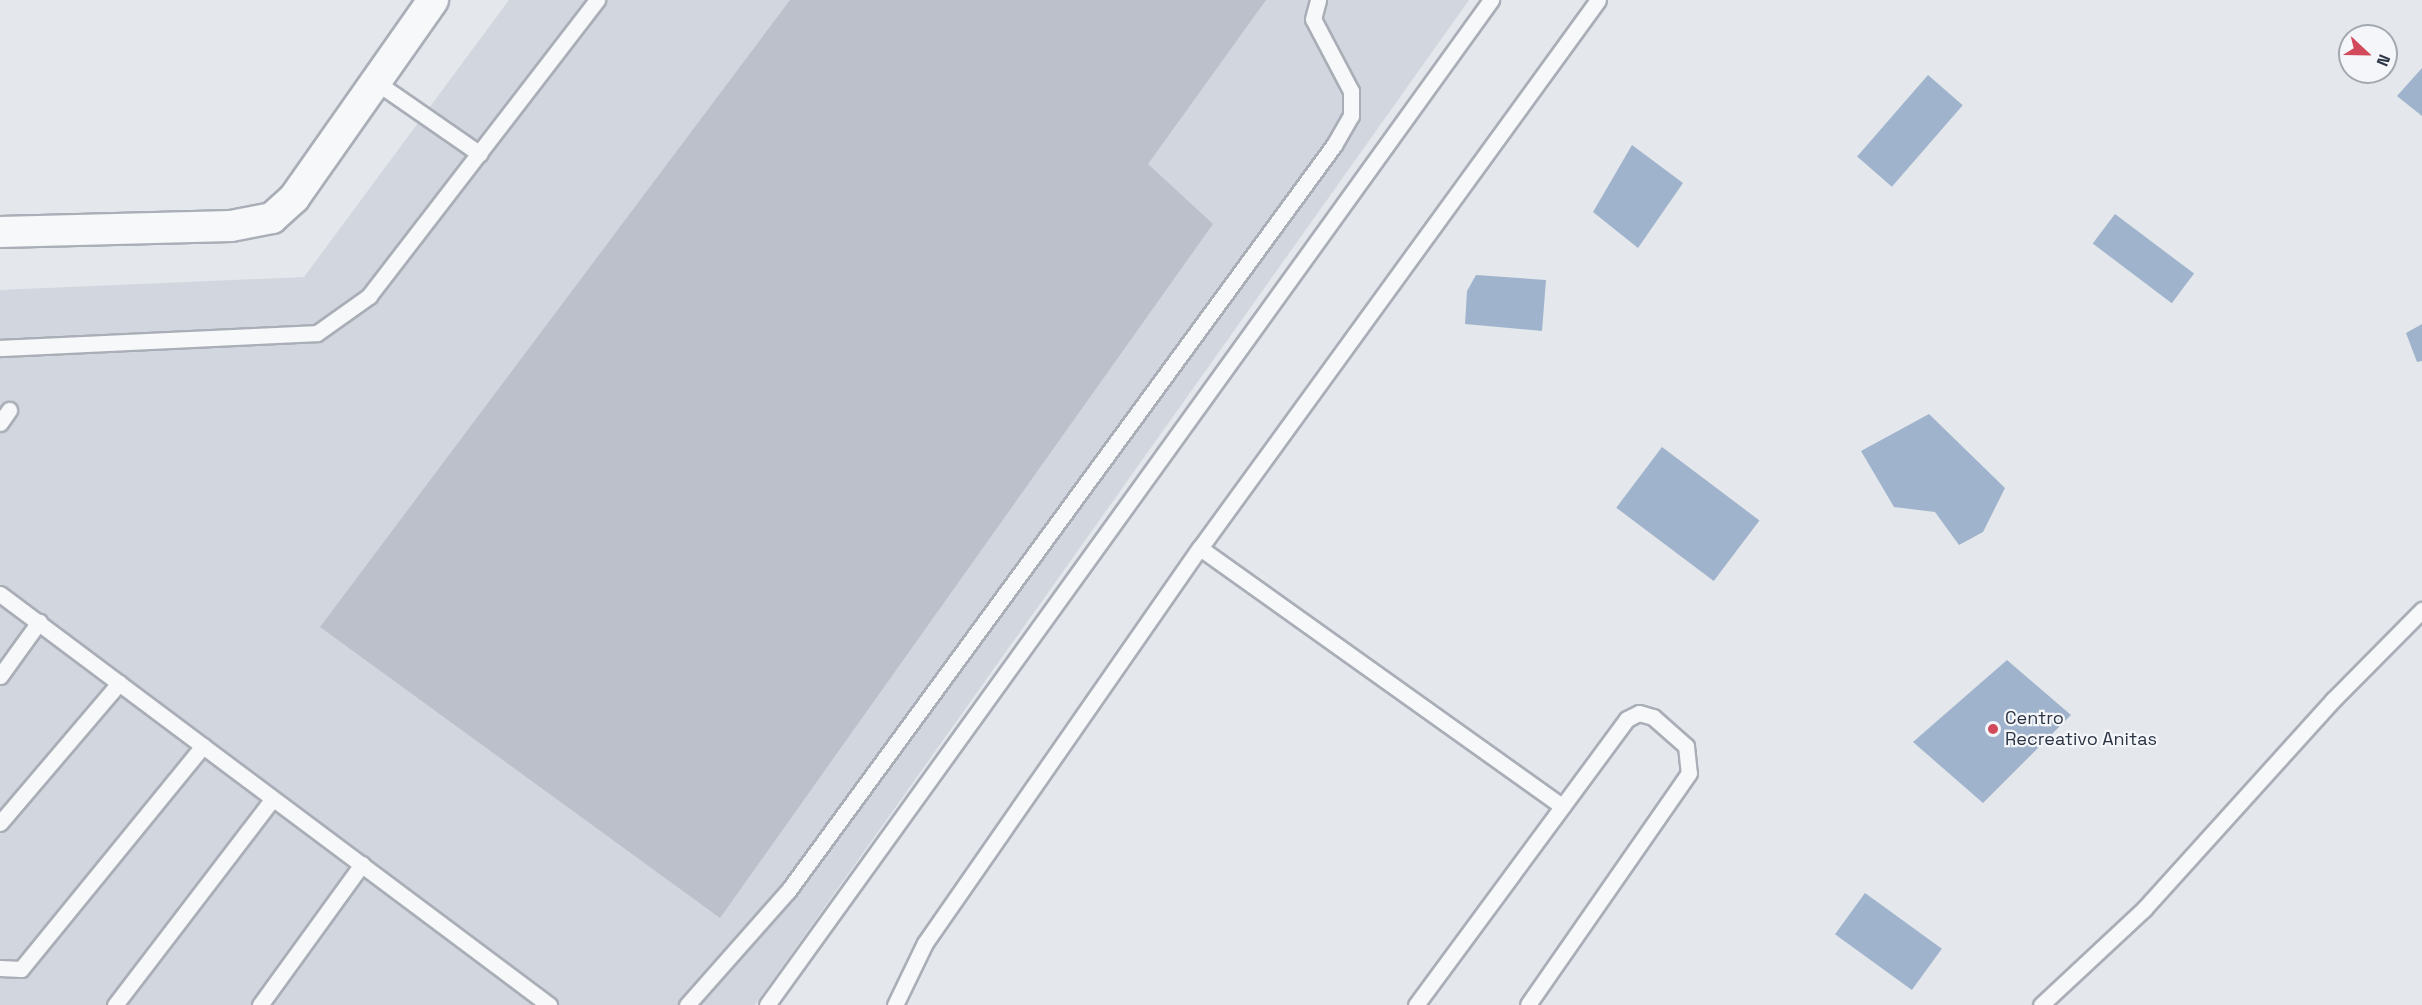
<!DOCTYPE html>
<style>
body{margin:0}
#map{position:relative;width:2422px;height:1005px;overflow:hidden;background:#e4e7ec;font-family:"Space Grotesk",sans-serif}
div>[style]{position:absolute}
[style*='--x']{left:calc(var(--x)*1px);top:calc(var(--y)*1px);width:calc(var(--w)*1px);rotate:calc(var(--a)*1deg)}
.built>*{inset:0;background:#d2d6de}
.water>*{inset:0;background:#9fb4cc;transform-origin:0 0}
.building>*{inset:0;background:#bbc0ca}
.roads{filter:drop-shadow(2px 0 #a9aeb7) drop-shadow(-2px 0 #a9aeb7) drop-shadow(0 2px #a9aeb7) drop-shadow(0 -2px #a9aeb7)}
.lane>*{height:15px;margin:-7.5px;padding:0 7.5px;transform-origin:7.5px;border-radius:7.5px;background:#f7f8fa}
.street>*{height:30px;margin:-15px;padding:0 15px;transform-origin:15px;border-radius:15px;background:#f7f8fa}
.dots>*{width:16px;height:16px;translate:-50% -50%;box-sizing:border-box;border:3px solid #f4f6f9;border-radius:50%}
span{translate:-50% -50%;white-space:nowrap;text-align:center;line-height:1.15;-webkit-text-stroke:4.5px #f4f6f9;paint-order:stroke}
.poi-label{font-size:18px;color:#2b3445}
.left{translate:0 -50%;text-align:left}
.north{position:absolute;left:2338px;top:24px;width:60px;height:60px;box-sizing:border-box;background:#f4f6f9;border:2px solid #a4a8b1;border-radius:50%;rotate:112deg;font-size:16px;font-weight:700;line-height:24px;text-align:center;color:#2b3445}
.north::after{content:'';display:block;margin:auto;width:21px;height:27px;background:#d1495b;clip-path:polygon(50% 0,100% 100%,50% 72%,0 100%)}
</style>
<div id="map">
<div class="built">
<i style="clip-path:polygon(509px 0,1469px 0,755px 1005px,0 1005px,0 290px,304px 277px)"></i>
</div>
<div class="water">
<i style="clip-path:polygon(2422px 68px,2422px 116px,2397px 96px)"></i>
<i style="left:1928px;top:75px;width:46px;height:108px;rotate:41deg"></i>
<i style="clip-path:polygon(1632px 145px,1683px 183px,1638px 248px,1593px 212px)"></i>
<i style="left:2115px;top:214px;width:99px;height:37px;rotate:37deg"></i>
<i style="clip-path:polygon(1476px 275px,1546px 280px,1542px 331px,1465px 324px,1467px 291px)"></i>
<i style="clip-path:polygon(2422px 324px,2422px 361px,2417px 362px,2406px 333px)"></i>
<i style="clip-path:polygon(1929px 414px,2005px 488px,1983px 532px,1959px 545px,1935px 512px,1894px 507px,1861px 451px)"></i>
<i style="left:1662px;top:447px;width:122px;height:76px;rotate:37deg"></i>
<i style="clip-path:polygon(2007px 660px,2071px 715px,1983px 803px,1913px 742px)"></i>
<i style="left:1865px;top:893px;width:95px;height:51px;rotate:36deg"></i>
</div>
<div class="building">
<i style="clip-path:polygon(790px 0,1266px 0,1148px 164px,1213px 224px,720px 918px,320px 627px)"></i>
</div>
<div class="roads">
<div class="lane">
<i style="--x:376;--y:82;--w:126;--a:34.7"></i>
<i style="--x:0;--y:348;--w:317;--a:-2.7"></i>
<i style="--x:317;--y:333;--w:64;--a:-35.4"></i>
<i style="--x:369;--y:296;--w:374;--a:-52.4"></i>
<i style="--x:0;--y:423;--w:16;--a:-55"></i>
<i style="--x:1200;--y:548;--w:445;--a:35.5"></i>
<i style="--x:0;--y:594;--w:686;--a:36.82"></i>
<i style="--x:0;--y:676;--w:67;--a:-54.2"></i>
<i style="--x:0;--y:823;--w:184;--a:-49.6"></i>
<i style="--x:0;--y:968;--w:21;--a:3"></i>
<i style="--x:21;--y:969;--w:288;--a:-50.8"></i>
<i style="--x:115;--y:1005;--w:258;--a:-52.6"></i>
<i style="--x:260;--y:1005;--w:174;--a:-54.1"></i>
<i style="--x:687;--y:1005;--w:152;--a:-48.5"></i>
<i style="--x:788;--y:891;--w:924;--a:-53.8"></i>
<i style="--x:1334;--y:145;--w:34;--a:-60"></i>
<i style="--x:1351;--y:116;--w:25;--a:-90"></i>
<i style="--x:1351;--y:91;--w:81;--a:-117.8"></i>
<i style="--x:1313;--y:19;--w:20;--a:-75"></i>
<i style="--x:767;--y:1005;--w:1239;--a:-54.23"></i>
<i style="--x:895;--y:1005;--w:69;--a:-64.2"></i>
<i style="--x:925;--y:943;--w:481;--a:-55.2"></i>
<i style="--x:1200;--y:548;--w:677;--a:-54.01"></i>
<i style="--x:1416;--y:1005;--w:355;--a:-53.6"></i>
<i style="--x:1627;--y:719;--w:13;--a:-27"></i>
<i style="--x:1639;--y:713;--w:15;--a:16"></i>
<i style="--x:1653;--y:717;--w:44;--a:41.3"></i>
<i style="--x:1686;--y:746;--w:27;--a:84"></i>
<i style="--x:1689;--y:773;--w:282;--a:124.8"></i>
<i style="--x:2041;--y:1005;--w:141;--a:-43"></i>
<i style="--x:2144;--y:909;--w:282;--a:-47.9"></i>
<i style="--x:2333;--y:700;--w:127;--a:-45.3"></i>
</div>
<div class="street">
<i style="--x:0;--y:232;--w:231;--a:-1.5"></i>
<i style="--x:231;--y:226;--w:42;--a:-11"></i>
<i style="--x:272;--y:218;--w:30;--a:-42"></i>
<i style="--x:294;--y:198;--w:242;--a:-54.9"></i>
</div>
</div>
<div class="dots">
<i style="left:1993px;top:729px;background:#d1495b"></i>
</div>
<div class="poi-label">
<span class="left" style="left:2005px;top:729px">Centro<br>Recreativo Anitas</span>
</div>
<div class="north">N</div>
</div>
